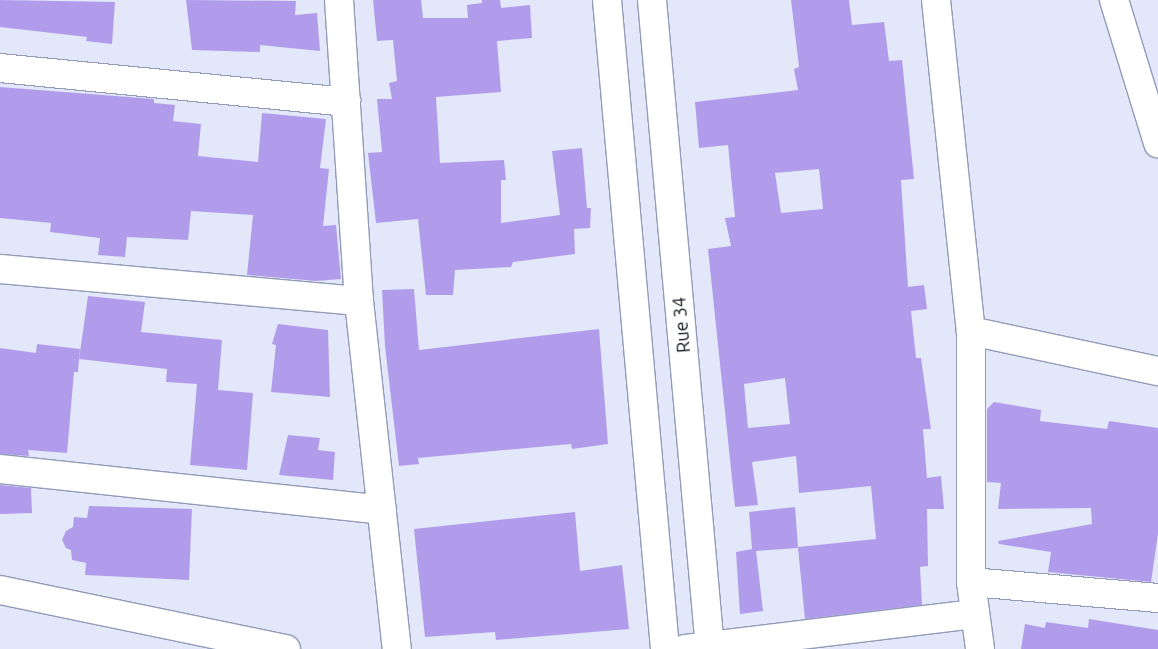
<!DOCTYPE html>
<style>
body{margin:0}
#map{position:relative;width:1158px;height:649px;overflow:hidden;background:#e2e8fa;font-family:Ubuntu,sans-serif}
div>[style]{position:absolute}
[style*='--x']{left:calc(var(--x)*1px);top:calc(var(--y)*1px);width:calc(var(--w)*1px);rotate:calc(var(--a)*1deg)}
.building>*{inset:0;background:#b19cec}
.roads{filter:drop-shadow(1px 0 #929bb7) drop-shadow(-1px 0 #929bb7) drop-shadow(0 1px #929bb7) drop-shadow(0 -1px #929bb7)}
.minor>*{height:28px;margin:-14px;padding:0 14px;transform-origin:14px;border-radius:14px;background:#fff}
span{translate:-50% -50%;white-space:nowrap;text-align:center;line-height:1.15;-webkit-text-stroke:4.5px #fff;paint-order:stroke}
.street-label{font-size:18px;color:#12151f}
</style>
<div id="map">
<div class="building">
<i style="clip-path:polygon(0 0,115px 2px,112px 44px,86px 41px,87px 37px,0 27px)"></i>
<i style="clip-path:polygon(186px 0,296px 1px,295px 15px,317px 13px,320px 51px,260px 45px,260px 52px,192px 50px)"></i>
<i style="clip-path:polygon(373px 0,421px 0,423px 18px,468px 18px,467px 5px,482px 3px,482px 0,500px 0,501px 8px,530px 5px,532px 38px,497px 41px,501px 92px,436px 97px,440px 163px,504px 160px,506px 180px,501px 180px,501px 223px,560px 215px,552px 151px,582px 148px,587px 208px,591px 208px,590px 228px,574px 229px,575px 254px,513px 262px,511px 267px,455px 270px,453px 295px,426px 295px,418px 219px,376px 223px,368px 153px,382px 152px,377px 99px,392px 99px,389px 83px,397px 81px,393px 40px,377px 41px)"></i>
<i style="clip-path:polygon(evenodd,791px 0,849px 0,852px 25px,884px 22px,889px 61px,902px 60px,914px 179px,901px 180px,908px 287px,924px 285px,927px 309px,911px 311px,916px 358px,921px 358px,931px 429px,923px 429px,927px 478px,941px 476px,944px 509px,927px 509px,928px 566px,920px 567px,922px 605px,805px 619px,798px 548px,756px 551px,763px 611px,740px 614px,736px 552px,752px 549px,749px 512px,795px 507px,798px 547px,876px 539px,871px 486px,799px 493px,796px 456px,752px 462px,758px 505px,735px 507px,708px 249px,731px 246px,725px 218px,735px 217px,728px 145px,699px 148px,695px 102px,798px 90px,794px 69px,799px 67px,791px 0,819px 169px,823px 209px,781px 213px,775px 173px,819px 169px,791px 0,785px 378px,790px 424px,748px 428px,744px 384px,785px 378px)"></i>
<i style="clip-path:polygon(0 87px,154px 99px,154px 103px,175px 105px,173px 121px,201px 124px,198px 156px,258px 162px,262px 113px,326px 119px,320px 168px,329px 169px,323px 226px,336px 225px,341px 279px,316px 281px,247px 275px,253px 215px,191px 211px,188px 240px,127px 237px,125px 257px,98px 255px,100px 238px,50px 232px,51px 223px,0 218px)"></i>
<i style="clip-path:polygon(414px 289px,419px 350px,599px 329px,608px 444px,572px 449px,571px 444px,418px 458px,419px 464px,399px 466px,385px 346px,382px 290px)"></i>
<i style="clip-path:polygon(88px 296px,145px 302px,141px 332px,222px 340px,218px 390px,253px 393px,247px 470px,190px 465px,197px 384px,166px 382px,167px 369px,79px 359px)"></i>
<i style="clip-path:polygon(278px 324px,328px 330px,330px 397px,271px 392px,276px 345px,272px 344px)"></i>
<i style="clip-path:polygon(37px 344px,80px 349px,78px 372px,74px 372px,67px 453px,28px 450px,29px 456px,0 454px,0 348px,36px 353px)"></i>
<i style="clip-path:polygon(994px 402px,1041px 410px,1040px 421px,1107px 429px,1109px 421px,1158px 428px,1158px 534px,1151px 582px,1048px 572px,1051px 552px,999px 544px,998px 541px,1092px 524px,1091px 508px,998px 509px,1001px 483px,987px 482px,987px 409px)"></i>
<i style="clip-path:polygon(288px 435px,320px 438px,318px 450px,335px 452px,333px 480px,279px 475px)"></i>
<i style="clip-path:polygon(0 485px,31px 488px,32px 513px,0 514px)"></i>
<i style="clip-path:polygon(89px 506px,192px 509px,189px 580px,85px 575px,86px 563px,72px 560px,71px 550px,66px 548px,62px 540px,66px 531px,73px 527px,74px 517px,87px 518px)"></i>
<i style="clip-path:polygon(575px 512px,580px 571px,622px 565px,629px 629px,496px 640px,495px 632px,425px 637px,414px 529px)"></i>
<i style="clip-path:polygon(1089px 619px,1158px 630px,1158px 649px,1021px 649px,1025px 624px,1045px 628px,1046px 622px,1088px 628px)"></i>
</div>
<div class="roads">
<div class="minor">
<i style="--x:339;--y:0;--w:302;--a:86.2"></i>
<i style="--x:359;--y:301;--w:350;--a:83.8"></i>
<i style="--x:607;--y:0;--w:652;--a:84.89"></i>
<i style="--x:652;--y:0;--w:652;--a:84.89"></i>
<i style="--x:936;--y:0;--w:333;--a:84"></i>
<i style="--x:971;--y:331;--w:251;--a:90"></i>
<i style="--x:971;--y:582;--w:68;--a:82.3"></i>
<i style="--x:1114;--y:0;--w:150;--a:72.9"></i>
<i style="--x:0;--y:68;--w:348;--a:5.6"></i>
<i style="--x:0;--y:269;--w:360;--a:5.1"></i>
<i style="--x:971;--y:331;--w:191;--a:12.1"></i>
<i style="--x:0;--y:469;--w:384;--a:6.1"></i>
<i style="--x:971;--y:582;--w:188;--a:4.9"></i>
<i style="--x:0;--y:590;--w:292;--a:11.7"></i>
<i style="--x:685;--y:649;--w:292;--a:-6.9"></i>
</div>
</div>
<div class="street-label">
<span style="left:681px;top:325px;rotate:-95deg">Rue 34</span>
</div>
</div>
